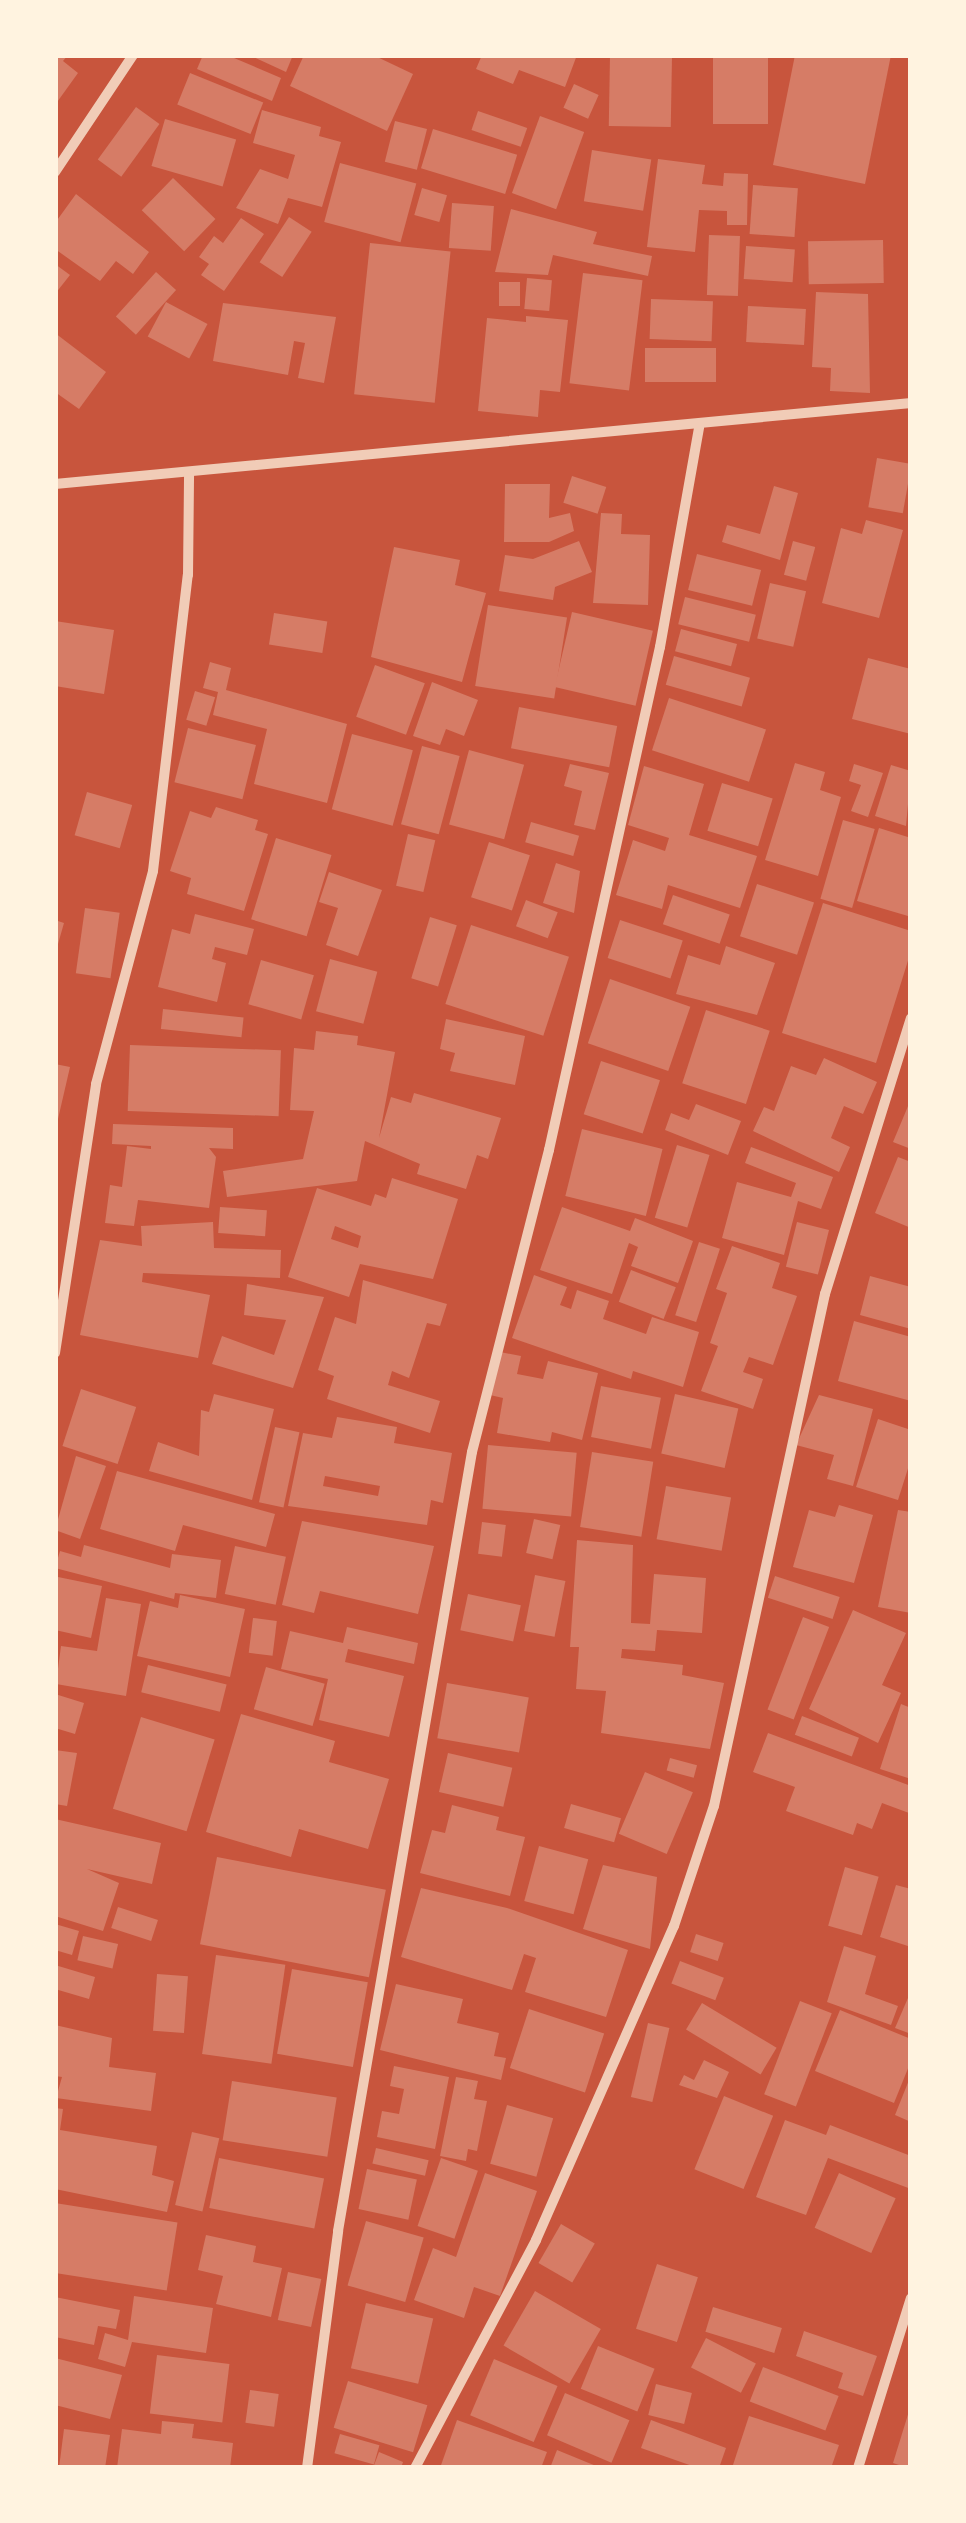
<!DOCTYPE html>
<style>
body{margin:0}
#map{position:relative;width:966px;height:2523px;overflow:hidden;background:#c8553d;font-family:"Crimson Pro",serif}
div>[style]{position:absolute}
[style*='--x']{left:calc(var(--x)*1px);top:calc(var(--y)*1px);width:calc(var(--w)*1px);rotate:calc(var(--a)*1deg)}
.building>*{inset:0;background:#d67c66;transform-origin:0 0}
.minor>*{height:10px;margin:-5px;padding:0 5px;transform-origin:5px;border-radius:5px;background:#f1ccb7}
span{translate:-50% -50%;white-space:nowrap;text-align:center;line-height:1.15;-webkit-text-stroke:8px #fff3e0;paint-order:stroke}
.frame{position:absolute;inset:0;border:58px solid #fff3e0;pointer-events:none}
</style>
<div id="map">
<div class="building">
<i style="clip-path:polygon(55px 55px,68px 55px,63px 61px,78px 73px,55px 105px)"></i>
<i style="clip-path:polygon(203px 55px,227px 55px,281px 78px,272px 101px,197px 69px)"></i>
<i style="clip-path:polygon(249px 55px,293px 55px,286px 72px)"></i>
<i style="clip-path:polygon(304px 55px,373px 55px,413px 74px,387px 131px,290px 86px)"></i>
<i style="clip-path:polygon(482px 55px,577px 55px,565px 87px,519px 70px,513px 84px,476px 69px)"></i>
<i style="left:713px;top:55px;width:55px;height:69px"></i>
<i style="clip-path:polygon(795px 55px,891px 55px,865px 184px,773px 165px)"></i>
<i style="left:610px;top:56px;width:62px;height:70px;rotate:1deg"></i>
<i style="left:190px;top:73px;width:79px;height:34px;rotate:22deg"></i>
<i style="left:574px;top:84px;width:27px;height:26px;rotate:24deg"></i>
<i style="left:136px;top:107px;width:29px;height:65px;rotate:36deg"></i>
<i style="clip-path:polygon(262px 110px,321px 127px,319px 136px,341px 142px,322px 207px,288px 198px,278px 224px,236px 208px,260px 169px,288px 179px,295px 155px,253px 143px)"></i>
<i style="left:478px;top:111px;width:52px;height:20px;rotate:19deg"></i>
<i style="left:540px;top:116px;width:47px;height:82px;rotate:20deg"></i>
<i style="left:165px;top:119px;width:74px;height:49px;rotate:16deg"></i>
<i style="left:395px;top:121px;width:33px;height:42px;rotate:14deg"></i>
<i style="left:433px;top:129px;width:88px;height:41px;rotate:17deg"></i>
<i style="left:592px;top:150px;width:60px;height:52px;rotate:9deg"></i>
<i style="clip-path:polygon(658px 159px,705px 165px,702px 184px,723px 186px,724px 173px,748px 174px,747px 225px,727px 225px,727px 211px,699px 210px,695px 252px,647px 247px)"></i>
<i style="left:340px;top:163px;width:79px;height:61px;rotate:15deg"></i>
<i style="left:173px;top:178px;width:59px;height:45px;rotate:44deg"></i>
<i style="left:753px;top:185px;width:45px;height:49px;rotate:4deg"></i>
<i style="left:422px;top:188px;width:26px;height:28px;rotate:16deg"></i>
<i style="clip-path:polygon(76px 194px,149px 252px,133px 274px,116px 261px,100px 281px,55px 249px,55px 223px)"></i>
<i style="left:452px;top:203px;width:42px;height:45px;rotate:4deg"></i>
<i style="clip-path:polygon(511px 209px,597px 232px,593px 244px,652px 256px,648px 276px,553px 255px,548px 275px,495px 272px)"></i>
<i style="left:289px;top:217px;width:27px;height:54px;rotate:33deg"></i>
<i style="clip-path:polygon(241px 218px,264px 234px,224px 291px,201px 275px,209px 264px,199px 257px,214px 236px,223px 243px)"></i>
<i style="left:709px;top:235px;width:31px;height:60px;rotate:2deg"></i>
<i style="left:883px;top:240px;width:43px;height:75px;rotate:89deg"></i>
<i style="left:370px;top:243px;width:81px;height:152px;rotate:6deg"></i>
<i style="left:746px;top:246px;width:49px;height:33px;rotate:4deg"></i>
<i style="clip-path:polygon(55px 264px,70px 275px,55px 294px)"></i>
<i style="left:156px;top:272px;width:27px;height:60px;rotate:42deg"></i>
<i style="left:583px;top:273px;width:60px;height:111px;rotate:7deg"></i>
<i style="left:527px;top:278px;width:25px;height:31px;rotate:5deg"></i>
<i style="left:499px;top:282px;width:21px;height:24px"></i>
<i style="clip-path:polygon(816px 292px,868px 294px,870px 393px,830px 391px,831px 368px,812px 367px)"></i>
<i style="left:651px;top:299px;width:62px;height:40px;rotate:2deg"></i>
<i style="left:166px;top:302px;width:47px;height:39px;rotate:28deg"></i>
<i style="clip-path:polygon(223px 303px,336px 317px,324px 383px,298px 378px,305px 343px,294px 341px,288px 375px,213px 361px)"></i>
<i style="left:748px;top:306px;width:58px;height:36px;rotate:3deg"></i>
<i style="clip-path:polygon(526px 316px,568px 320px,560px 392px,540px 390px,538px 417px,478px 411px,487px 318px,526px 322px)"></i>
<i style="clip-path:polygon(55px 333px,106px 372px,79px 409px,55px 392px)"></i>
<i style="left:716px;top:348px;width:34px;height:71px;rotate:90deg"></i>
<i style="left:877px;top:458px;width:35px;height:50px;rotate:10deg"></i>
<i style="left:572px;top:476px;width:36px;height:28px;rotate:18deg"></i>
<i style="clip-path:polygon(505px 484px,550px 484px,549px 518px,570px 513px,574px 531px,549px 542px,504px 542px)"></i>
<i style="clip-path:polygon(774px 486px,798px 493px,780px 560px,722px 542px,727px 525px,760px 534px)"></i>
<i style="clip-path:polygon(601px 513px,622px 514px,621px 534px,650px 535px,648px 605px,593px 603px)"></i>
<i style="clip-path:polygon(866px 520px,903px 530px,879px 618px,822px 603px,841px 528px,862px 534px)"></i>
<i style="clip-path:polygon(579px 541px,592px 572px,555px 587px,553px 600px,499px 591px,505px 555px,533px 559px)"></i>
<i style="left:793px;top:541px;width:23px;height:35px;rotate:15deg"></i>
<i style="clip-path:polygon(394px 547px,460px 560px,455px 585px,486px 593px,462px 682px,371px 657px)"></i>
<i style="left:697px;top:554px;width:66px;height:37px;rotate:14deg"></i>
<i style="left:770px;top:583px;width:37px;height:57px;rotate:13deg"></i>
<i style="left:685px;top:597px;width:73px;height:28px;rotate:14deg"></i>
<i style="left:488px;top:605px;width:80px;height:82px;rotate:9deg"></i>
<i style="left:572px;top:612px;width:83px;height:77px;rotate:13deg"></i>
<i style="left:274px;top:613px;width:54px;height:32px;rotate:9deg"></i>
<i style="clip-path:polygon(55px 621px,114px 630px,104px 694px,55px 686px)"></i>
<i style="left:681px;top:629px;width:58px;height:23px;rotate:15deg"></i>
<i style="left:674px;top:656px;width:79px;height:30px;rotate:16deg"></i>
<i style="clip-path:polygon(868px 658px,911px 669px,911px 734px,852px 719px)"></i>
<i style="clip-path:polygon(210px 662px,231px 668px,226px 690px,347px 724px,327px 803px,254px 784px,267px 729px,213px 715px,218px 692px,203px 688px)"></i>
<i style="left:375px;top:665px;width:53px;height:55px;rotate:20deg"></i>
<i style="clip-path:polygon(432px 682px,478px 700px,464px 736px,446px 729px,440px 745px,413px 736px)"></i>
<i style="left:195px;top:691px;width:21px;height:30px;rotate:17deg"></i>
<i style="left:669px;top:698px;width:102px;height:55px;rotate:18deg"></i>
<i style="left:519px;top:707px;width:100px;height:42px;rotate:11deg"></i>
<i style="left:188px;top:728px;width:70px;height:56px;rotate:14deg"></i>
<i style="left:352px;top:734px;width:63px;height:78px;rotate:15deg"></i>
<i style="left:422px;top:746px;width:39px;height:81px;rotate:15deg"></i>
<i style="left:469px;top:750px;width:57px;height:77px;rotate:15deg"></i>
<i style="clip-path:polygon(795px 763px,825px 772px,820px 790px,841px 797px,818px 876px,765px 860px)"></i>
<i style="clip-path:polygon(570px 764px,609px 773px,595px 830px,574px 825px,582px 791px,564px 786px)"></i>
<i style="clip-path:polygon(854px 764px,883px 773px,868px 817px,851px 811px,861px 785px,849px 781px)"></i>
<i style="clip-path:polygon(891px 765px,911px 771px,906px 826px,875px 816px)"></i>
<i style="clip-path:polygon(644px 766px,704px 784px,689px 835px,757px 856px,740px 908px,668px 885px,662px 909px,616px 895px,633px 840px,665px 851px,669px 838px,628px 825px)"></i>
<i style="left:722px;top:783px;width:53px;height:50px;rotate:17deg"></i>
<i style="left:87px;top:792px;width:47px;height:45px;rotate:16deg"></i>
<i style="clip-path:polygon(216px 807px,258px 820px,255px 830px,268px 834px,244px 911px,187px 894px,191px 878px,170px 871px,190px 811px,211px 818px)"></i>
<i style="left:843px;top:820px;width:33px;height:82px;rotate:16deg"></i>
<i style="left:531px;top:822px;width:50px;height:21px;rotate:16deg"></i>
<i style="clip-path:polygon(879px 828px,911px 838px,908px 916px,857px 901px)"></i>
<i style="left:408px;top:834px;width:28px;height:53px;rotate:13deg"></i>
<i style="left:276px;top:838px;width:58px;height:85px;rotate:17deg"></i>
<i style="left:489px;top:842px;width:43px;height:58px;rotate:18deg"></i>
<i style="clip-path:polygon(556px 863px,580px 871px,574px 913px,543px 903px)"></i>
<i style="clip-path:polygon(329px 872px,382px 890px,358px 956px,326px 945px,338px 908px,319px 902px)"></i>
<i style="left:757px;top:884px;width:60px;height:55px;rotate:18deg"></i>
<i style="left:673px;top:895px;width:60px;height:31px;rotate:19deg"></i>
<i style="left:526px;top:900px;width:34px;height:28px;rotate:21deg"></i>
<i style="clip-path:polygon(823px 903px,911px 931px,911px 951px,876px 1063px,782px 1033px)"></i>
<i style="left:85px;top:908px;width:35px;height:66px;rotate:8deg"></i>
<i style="clip-path:polygon(195px 914px,254px 929px,247px 955px,215px 947px,212px 959px,226px 963px,217px 1002px,158px 987px,172px 929px,190px 934px)"></i>
<i style="left:430px;top:917px;width:28px;height:64px;rotate:17deg"></i>
<i style="clip-path:polygon(55px 920px,64px 923px,56px 951px,55px 951px)"></i>
<i style="left:620px;top:920px;width:66px;height:40px;rotate:18deg"></i>
<i style="left:471px;top:925px;width:103px;height:83px;rotate:18deg"></i>
<i style="clip-path:polygon(726px 946px,775px 963px,757px 1015px,676px 994px,688px 955px,720px 965px)"></i>
<i style="left:330px;top:959px;width:49px;height:54px;rotate:15deg"></i>
<i style="left:261px;top:960px;width:55px;height:46px;rotate:16deg"></i>
<i style="left:610px;top:979px;width:85px;height:68px;rotate:19deg"></i>
<i style="left:163px;top:1009px;width:81px;height:20px;rotate:6deg"></i>
<i style="left:706px;top:1010px;width:67px;height:77px;rotate:18deg"></i>
<i style="clip-path:polygon(446px 1019px,525px 1036px,515px 1085px,450px 1071px,455px 1053px,440px 1049px)"></i>
<i style="clip-path:polygon(316px 1031px,358px 1036px,357px 1045px,395px 1052px,379px 1138px,391px 1097px,411px 1103px,414px 1093px,501px 1118px,488px 1159px,477px 1155px,466px 1189px,417px 1174px,420px 1164px,365px 1141px,357px 1181px,227px 1197px,223px 1171px,303px 1159px,314px 1111px,290px 1110px,294px 1048px,314px 1050px)"></i>
<i style="left:130px;top:1045px;width:151px;height:66px;rotate:2deg"></i>
<i style="clip-path:polygon(824px 1058px,877px 1082px,863px 1114px,844px 1106px,831px 1138px,850px 1147px,839px 1172px,753px 1131px,764px 1107px,774px 1111px,791px 1066px,816px 1075px)"></i>
<i style="left:601px;top:1061px;width:62px;height:56px;rotate:18deg"></i>
<i style="clip-path:polygon(55px 1064px,70px 1067px,58px 1119px,55px 1118px)"></i>
<i style="clip-path:polygon(911px 1099px,911px 1149px,893px 1142px)"></i>
<i style="clip-path:polygon(696px 1104px,741px 1121px,728px 1155px,665px 1130px,671px 1113px,689px 1120px)"></i>
<i style="clip-path:polygon(113px 1124px,233px 1128px,233px 1149px,209px 1148px,216px 1157px,209px 1208px,138px 1200px,134px 1226px,105px 1223px,110px 1185px,122px 1187px,127px 1146px,151px 1149px,151px 1146px,112px 1144px)"></i>
<i style="left:582px;top:1129px;width:83px;height:69px;rotate:14deg"></i>
<i style="left:677px;top:1145px;width:34px;height:76px;rotate:17deg"></i>
<i style="clip-path:polygon(751px 1147px,833px 1177px,821px 1209px,798px 1201px,784px 1255px,722px 1238px,737px 1182px,791px 1197px,796px 1183px,745px 1163px)"></i>
<i style="clip-path:polygon(898px 1157px,911px 1162px,911px 1228px,875px 1213px)"></i>
<i style="clip-path:polygon(evenodd,392px 1178px,458px 1199px,433px 1279px,360px 1264px,349px 1297px,288px 1277px,317px 1188px,371px 1206px,375px 1194px,386px 1198px,392px 1178px,335px 1226px,361px 1236px,358px 1248px,331px 1239px,335px 1226px)"></i>
<i style="left:220px;top:1207px;width:47px;height:26px;rotate:4deg"></i>
<i style="clip-path:polygon(562px 1207px,630px 1231px,635px 1218px,693px 1241px,678px 1283px,631px 1266px,638px 1247px,629px 1243px,612px 1294px,540px 1270px)"></i>
<i style="clip-path:polygon(213px 1222px,214px 1248px,281px 1250px,280px 1278px,143px 1273px,142px 1282px,210px 1295px,198px 1358px,80px 1335px,100px 1240px,142px 1246px,141px 1226px)"></i>
<i style="left:797px;top:1222px;width:33px;height:46px;rotate:14deg"></i>
<i style="left:699px;top:1242px;width:22px;height:77px;rotate:18deg"></i>
<i style="clip-path:polygon(732px 1246px,780px 1263px,772px 1288px,797px 1296px,773px 1365px,749px 1357px,743px 1372px,763px 1379px,753px 1409px,701px 1391px,718px 1346px,710px 1343px,727px 1293px,716px 1289px)"></i>
<i style="left:631px;top:1270px;width:48px;height:34px;rotate:21deg"></i>
<i style="clip-path:polygon(534px 1275px,567px 1287px,560px 1305px,571px 1309px,577px 1290px,609px 1301px,603px 1319px,646px 1334px,652px 1317px,699px 1332px,683px 1387px,633px 1371px,631px 1379px,512px 1338px)"></i>
<i style="clip-path:polygon(870px 1276px,911px 1287px,911px 1329px,860px 1315px)"></i>
<i style="clip-path:polygon(363px 1280px,447px 1304px,440px 1326px,427px 1323px,409px 1378px,392px 1371px,388px 1385px,440px 1401px,430px 1433px,327px 1399px,334px 1376px,318px 1370px,335px 1317px,356px 1324px)"></i>
<i style="clip-path:polygon(247px 1284px,324px 1297px,293px 1388px,212px 1364px,222px 1336px,274px 1355px,286px 1320px,244px 1315px)"></i>
<i style="clip-path:polygon(854px 1321px,911px 1337px,911px 1401px,838px 1381px)"></i>
<i style="clip-path:polygon(500px 1352px,521px 1356px,517px 1374px,543px 1379px,548px 1361px,598px 1373px,582px 1440px,552px 1432px,550px 1442px,497px 1433px,503px 1398px,490px 1395px)"></i>
<i style="left:601px;top:1386px;width:61px;height:52px;rotate:11deg"></i>
<i style="left:81px;top:1389px;width:58px;height:60px;rotate:18deg"></i>
<i style="clip-path:polygon(214px 1394px,274px 1409px,252px 1500px,149px 1471px,158px 1442px,199px 1456px,201px 1410px,209px 1412px)"></i>
<i style="left:675px;top:1394px;width:65px;height:61px;rotate:13deg"></i>
<i style="clip-path:polygon(819px 1395px,873px 1409px,853px 1486px,827px 1479px,834px 1455px,796px 1445px)"></i>
<i style="clip-path:polygon(evenodd,337px 1417px,397px 1427px,394px 1443px,452px 1453px,443px 1503px,431px 1500px,427px 1525px,288px 1506px,303px 1433px,332px 1438px,337px 1417px,325px 1476px,380px 1486px,378px 1496px,323px 1486px,325px 1476px)"></i>
<i style="clip-path:polygon(878px 1419px,911px 1430px,911px 1459px,898px 1500px,856px 1487px)"></i>
<i style="left:275px;top:1427px;width:25px;height:77px;rotate:12deg"></i>
<i style="left:488px;top:1445px;width:89px;height:64px;rotate:5deg"></i>
<i style="left:592px;top:1452px;width:62px;height:76px;rotate:9deg"></i>
<i style="clip-path:polygon(76px 1456px,106px 1466px,80px 1539px,55px 1530px)"></i>
<i style="clip-path:polygon(117px 1471px,275px 1514px,266px 1547px,183px 1525px,175px 1551px,100px 1529px)"></i>
<i style="left:666px;top:1486px;width:66px;height:54px;rotate:10deg"></i>
<i style="clip-path:polygon(839px 1505px,873px 1515px,854px 1583px,793px 1567px,809px 1510px,835px 1517px)"></i>
<i style="clip-path:polygon(898px 1510px,911px 1512px,911px 1613px,878px 1607px)"></i>
<i style="left:534px;top:1519px;width:27px;height:35px;rotate:13deg"></i>
<i style="clip-path:polygon(302px 1521px,434px 1546px,418px 1614px,320px 1591px,314px 1613px,282px 1605px)"></i>
<i style="left:482px;top:1522px;width:24px;height:32px;rotate:7deg"></i>
<i style="clip-path:polygon(577px 1540px,633px 1545px,631px 1623px,650px 1624px,654px 1574px,706px 1578px,702px 1633px,657px 1630px,655px 1651px,622px 1649px,621px 1658px,683px 1665px,682px 1675px,724px 1683px,710px 1749px,601px 1733px,606px 1691px,576px 1689px,579px 1647px,570px 1647px)"></i>
<i style="clip-path:polygon(84px 1545px,170px 1568px,172px 1554px,221px 1560px,216px 1598px,175px 1593px,174px 1599px,55px 1568px,60px 1551px,81px 1557px)"></i>
<i style="left:235px;top:1546px;width:52px;height:49px;rotate:12deg"></i>
<i style="left:535px;top:1575px;width:31px;height:57px;rotate:11deg"></i>
<i style="left:775px;top:1576px;width:68px;height:23px;rotate:18deg"></i>
<i style="clip-path:polygon(58px 1577px,102px 1586px,91px 1638px,55px 1630px)"></i>
<i style="left:468px;top:1594px;width:54px;height:37px;rotate:12deg"></i>
<i style="clip-path:polygon(180px 1595px,245px 1609px,230px 1677px,137px 1656px,150px 1601px,178px 1608px)"></i>
<i style="clip-path:polygon(106px 1598px,141px 1604px,126px 1696px,56px 1684px,61px 1646px,97px 1651px)"></i>
<i style="clip-path:polygon(853px 1610px,906px 1633px,882px 1685px,901px 1693px,878px 1743px,809px 1709px)"></i>
<i style="left:803px;top:1617px;width:28px;height:99px;rotate:21deg"></i>
<i style="left:253px;top:1618px;width:24px;height:35px;rotate:7deg"></i>
<i style="clip-path:polygon(347px 1627px,418px 1643px,414px 1664px,348px 1649px,345px 1662px,404px 1676px,389px 1737px,319px 1720px,328px 1679px,281px 1669px,290px 1631px,343px 1643px)"></i>
<i style="left:148px;top:1665px;width:81px;height:28px;rotate:14deg"></i>
<i style="left:266px;top:1667px;width:61px;height:44px;rotate:16deg"></i>
<i style="left:447px;top:1683px;width:83px;height:56px;rotate:10deg"></i>
<i style="clip-path:polygon(55px 1694px,84px 1703px,75px 1734px,55px 1728px)"></i>
<i style="clip-path:polygon(901px 1704px,911px 1708px,911px 1779px,880px 1769px)"></i>
<i style="clip-path:polygon(241px 1714px,335px 1741px,329px 1762px,389px 1779px,368px 1849px,299px 1829px,291px 1857px,206px 1832px)"></i>
<i style="left:802px;top:1716px;width:61px;height:20px;rotate:21deg"></i>
<i style="left:141px;top:1717px;width:77px;height:96px;rotate:17deg"></i>
<i style="clip-path:polygon(768px 1733px,911px 1786px,909px 1813px,882px 1803px,872px 1829px,857px 1823px,853px 1835px,786px 1811px,795px 1787px,753px 1772px)"></i>
<i style="clip-path:polygon(55px 1750px,77px 1753px,67px 1806px,55px 1804px)"></i>
<i style="left:448px;top:1753px;width:66px;height:40px;rotate:13deg"></i>
<i style="left:670px;top:1758px;width:28px;height:13px;rotate:15deg"></i>
<i style="left:645px;top:1772px;width:52px;height:67px;rotate:23deg"></i>
<i style="left:571px;top:1804px;width:52px;height:25px;rotate:16deg"></i>
<i style="clip-path:polygon(452px 1805px,499px 1817px,496px 1830px,525px 1837px,510px 1896px,420px 1873px,432px 1830px,445px 1833px)"></i>
<i style="clip-path:polygon(55px 1819px,161px 1843px,152px 1884px,87px 1869px,119px 1883px,103px 1931px,55px 1916px)"></i>
<i style="left:539px;top:1846px;width:51px;height:57px;rotate:15deg"></i>
<i style="left:217px;top:1857px;width:172px;height:89px;rotate:11deg"></i>
<i style="clip-path:polygon(603px 1865px,657px 1877px,650px 1949px,583px 1929px)"></i>
<i style="left:845px;top:1867px;width:35px;height:61px;rotate:16deg"></i>
<i style="clip-path:polygon(896px 1885px,911px 1889px,911px 1947px,880px 1937px)"></i>
<i style="clip-path:polygon(421px 1888px,507px 1908px,628px 1950px,606px 2017px,525px 1992px,536px 1958px,524px 1954px,512px 1990px,401px 1957px)"></i>
<i style="left:118px;top:1907px;width:42px;height:22px;rotate:18deg"></i>
<i style="clip-path:polygon(55px 1924px,79px 1931px,72px 1955px,55px 1950px)"></i>
<i style="left:696px;top:1934px;width:29px;height:19px;rotate:18deg"></i>
<i style="left:83px;top:1936px;width:36px;height:25px;rotate:13deg"></i>
<i style="clip-path:polygon(844px 1946px,876px 1956px,865px 1994px,898px 2006px,891px 2025px,827px 2002px)"></i>
<i style="left:216px;top:1955px;width:70px;height:100px;rotate:8deg"></i>
<i style="left:680px;top:1961px;width:47px;height:24px;rotate:21deg"></i>
<i style="clip-path:polygon(55px 1965px,95px 1977px,89px 1999px,55px 1989px)"></i>
<i style="left:292px;top:1969px;width:77px;height:86px;rotate:10deg"></i>
<i style="left:157px;top:1974px;width:31px;height:57px;rotate:4deg"></i>
<i style="clip-path:polygon(396px 1984px,463px 1999px,457px 2023px,499px 2033px,494px 2056px,506px 2058px,501px 2080px,380px 2050px)"></i>
<i style="clip-path:polygon(911px 1991px,911px 2034px,895px 2028px)"></i>
<i style="left:800px;top:2001px;width:34px;height:100px;rotate:21deg"></i>
<i style="left:702px;top:2003px;width:87px;height:31px;rotate:31deg"></i>
<i style="left:529px;top:2009px;width:79px;height:62px;rotate:18deg"></i>
<i style="clip-path:polygon(840px 2010px,911px 2039px,911px 2061px,894px 2103px,815px 2071px)"></i>
<i style="left:648px;top:2023px;width:22px;height:76px;rotate:13deg"></i>
<i style="clip-path:polygon(55px 2025px,112px 2038px,109px 2067px,156px 2073px,151px 2111px,56px 2098px,62px 2077px,55px 2076px)"></i>
<i style="clip-path:polygon(704px 2060px,729px 2072px,717px 2098px,679px 2085px,684px 2075px,694px 2080px)"></i>
<i style="clip-path:polygon(394px 2066px,449px 2077px,435px 2149px,377px 2137px,382px 2111px,399px 2114px,404px 2089px,390px 2086px)"></i>
<i style="clip-path:polygon(911px 2075px,911px 2122px,895px 2115px)"></i>
<i style="clip-path:polygon(456px 2077px,478px 2081px,474px 2099px,487px 2101px,477px 2151px,468px 2149px,466px 2161px,440px 2156px)"></i>
<i style="left:232px;top:2081px;width:106px;height:60px;rotate:9deg"></i>
<i style="left:724px;top:2096px;width:53px;height:79px;rotate:22deg"></i>
<i style="left:507px;top:2105px;width:48px;height:61px;rotate:16deg"></i>
<i style="clip-path:polygon(55px 2108px,63px 2109px,60px 2130px,157px 2146px,152px 2175px,174px 2181px,167px 2212px,55px 2189px)"></i>
<i style="clip-path:polygon(785px 2120px,826px 2135px,830px 2125px,911px 2156px,911px 2189px,828px 2158px,806px 2215px,756px 2197px)"></i>
<i style="left:192px;top:2132px;width:28px;height:75px;rotate:13deg"></i>
<i style="left:376px;top:2148px;width:54px;height:16px;rotate:13deg"></i>
<i style="left:219px;top:2158px;width:107px;height:51px;rotate:11deg"></i>
<i style="left:441px;top:2158px;width:39px;height:72px;rotate:19deg"></i>
<i style="left:367px;top:2169px;width:51px;height:41px;rotate:12deg"></i>
<i style="clip-path:polygon(485px 2173px,537px 2191px,500px 2296px,474px 2287px,464px 2318px,414px 2300px,433px 2248px,456px 2257px)"></i>
<i style="left:839px;top:2173px;width:62px;height:60px;rotate:24deg"></i>
<i style="left:55px;top:2203px;width:124px;height:69px;rotate:9deg"></i>
<i style="left:366px;top:2221px;width:60px;height:67px;rotate:16deg"></i>
<i style="left:561px;top:2224px;width:39px;height:45px;rotate:30deg"></i>
<i style="clip-path:polygon(206px 2235px,256px 2246px,253px 2262px,282px 2268px,271px 2317px,216px 2304px,223px 2276px,198px 2270px)"></i>
<i style="left:657px;top:2264px;width:43px;height:68px;rotate:18deg"></i>
<i style="left:288px;top:2272px;width:34px;height:49px;rotate:12deg"></i>
<i style="left:535px;top:2291px;width:76px;height:63px;rotate:30deg"></i>
<i style="clip-path:polygon(134px 2296px,213px 2308px,206px 2353px,132px 2342px,125px 2367px,98px 2359px,105px 2333px,128px 2340px)"></i>
<i style="clip-path:polygon(55px 2297px,120px 2310px,116px 2329px,98px 2326px,94px 2345px,55px 2337px)"></i>
<i style="left:366px;top:2303px;width:69px;height:67px;rotate:13deg"></i>
<i style="left:713px;top:2307px;width:72px;height:26px;rotate:17deg"></i>
<i style="clip-path:polygon(804px 2331px,877px 2356px,863px 2396px,838px 2388px,843px 2373px,796px 2356px)"></i>
<i style="left:706px;top:2338px;width:56px;height:33px;rotate:27deg"></i>
<i style="left:598px;top:2346px;width:61px;height:46px;rotate:22deg"></i>
<i style="left:157px;top:2355px;width:73px;height:59px;rotate:7deg"></i>
<i style="clip-path:polygon(55px 2358px,122px 2375px,110px 2419px,55px 2405px)"></i>
<i style="left:494px;top:2359px;width:69px;height:61px;rotate:23deg"></i>
<i style="left:763px;top:2367px;width:81px;height:37px;rotate:21deg"></i>
<i style="left:348px;top:2381px;width:83px;height:49px;rotate:17deg"></i>
<i style="left:656px;top:2384px;width:37px;height:32px;rotate:14deg"></i>
<i style="left:250px;top:2390px;width:29px;height:33px;rotate:8deg"></i>
<i style="left:565px;top:2393px;width:70px;height:46px;rotate:23deg"></i>
<i style="clip-path:polygon(910px 2408px,911px 2468px,908px 2468px,893px 2463px)"></i>
<i style="clip-path:polygon(749px 2416px,839px 2445px,831px 2468px,732px 2468px)"></i>
<i style="clip-path:polygon(457px 2420px,547px 2452px,541px 2468px,440px 2468px)"></i>
<i style="clip-path:polygon(651px 2420px,726px 2448px,719px 2468px,698px 2468px,641px 2448px)"></i>
<i style="clip-path:polygon(162px 2421px,194px 2424px,192px 2438px,233px 2443px,230px 2468px,117px 2468px,122px 2429px,161px 2434px)"></i>
<i style="clip-path:polygon(64px 2429px,110px 2435px,105px 2468px,59px 2468px)"></i>
<i style="left:340px;top:2434px;width:41px;height:20px;rotate:16deg"></i>
<i style="clip-path:polygon(557px 2450px,601px 2468px,550px 2468px)"></i>
<i style="clip-path:polygon(379px 2452px,403px 2462px,401px 2468px,373px 2468px)"></i>
</div>
<div class="minor">
<i style="--x:55;--y:172;--w:141;--a:-56.3"></i>
<i style="--x:55;--y:484;--w:860;--a:-5.41"></i>
<i style="--x:55;--y:1353;--w:272;--a:-81.3"></i>
<i style="--x:96;--y:1084;--w:220;--a:-75"></i>
<i style="--x:153;--y:871;--w:298;--a:-83.3"></i>
<i style="--x:188;--y:575;--w:102;--a:-89.4"></i>
<i style="--x:307;--y:2468;--w:239;--a:-82.5"></i>
<i style="--x:338;--y:2231;--w:790;--a:-80.24"></i>
<i style="--x:472;--y:1452;--w:312;--a:-75.7"></i>
<i style="--x:549;--y:1150;--w:515;--a:-77.56"></i>
<i style="--x:660;--y:647;--w:223;--a:-79.9"></i>
<i style="--x:415;--y:2468;--w:258;--a:-62"></i>
<i style="--x:536;--y:2240;--w:343;--a:-66.3"></i>
<i style="--x:674;--y:1926;--w:126;--a:-71.6"></i>
<i style="--x:714;--y:1806;--w:524;--a:-77.77"></i>
<i style="--x:825;--y:1294;--w:289;--a:-72.7"></i>
<i style="--x:858;--y:2468;--w:178;--a:-72.7"></i>
</div>
<div class="frame"></div>
</div>
